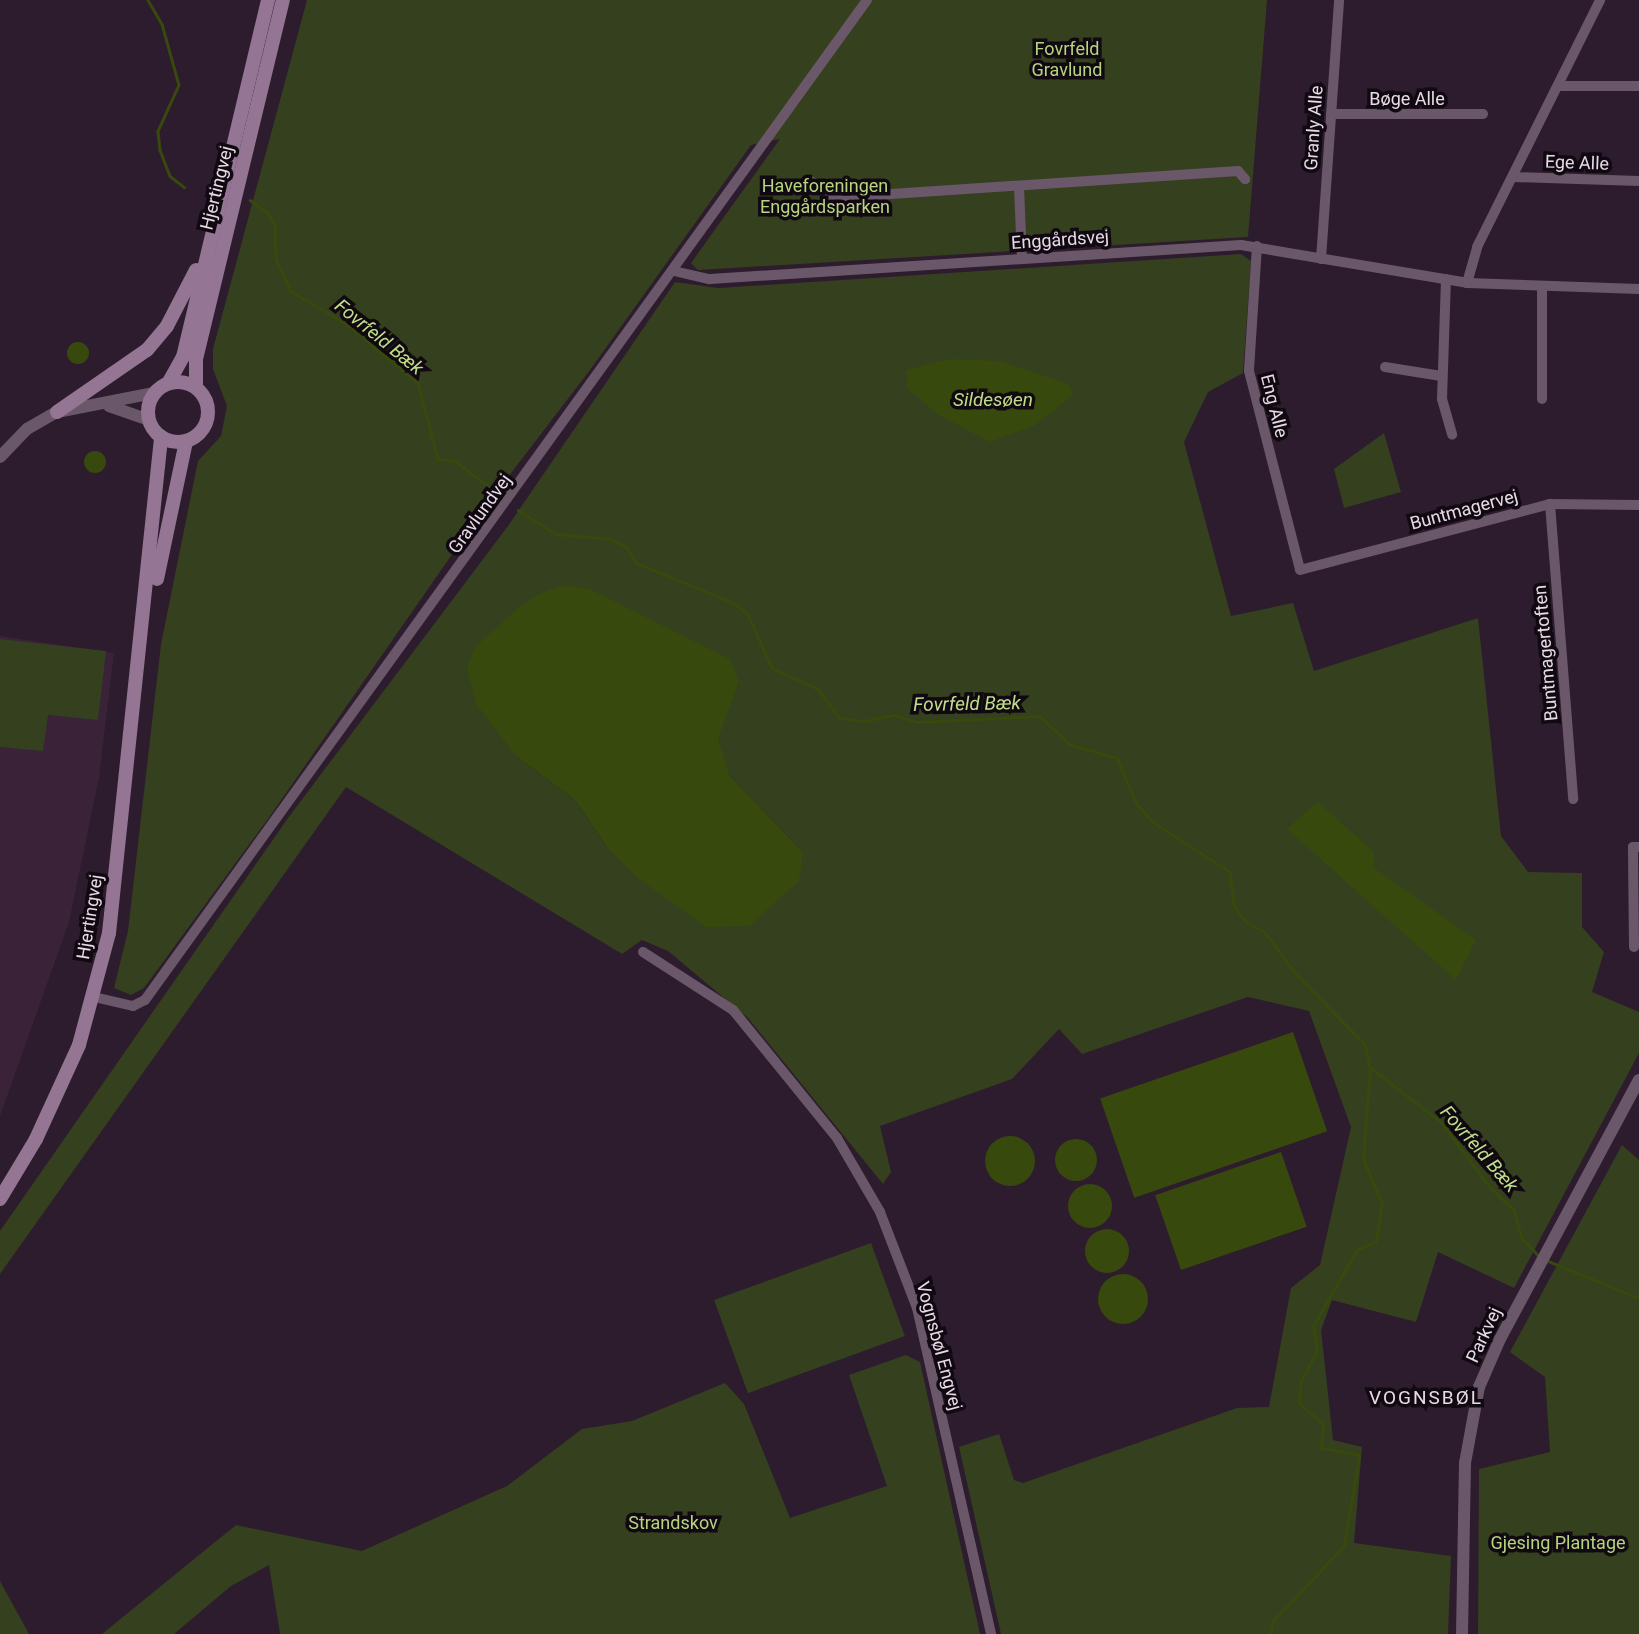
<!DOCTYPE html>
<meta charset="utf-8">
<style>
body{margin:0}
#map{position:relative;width:1639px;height:1634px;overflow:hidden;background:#2d1c2d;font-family:Roboto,sans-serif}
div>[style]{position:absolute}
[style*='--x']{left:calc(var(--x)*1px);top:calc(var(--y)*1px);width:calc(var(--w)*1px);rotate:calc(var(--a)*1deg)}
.built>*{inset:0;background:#3a2339}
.green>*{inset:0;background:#35401e;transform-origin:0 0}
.water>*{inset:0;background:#38490d;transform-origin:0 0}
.round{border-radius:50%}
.stream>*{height:2.5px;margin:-1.25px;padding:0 1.25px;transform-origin:1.25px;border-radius:1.25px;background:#38490d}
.minor>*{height:10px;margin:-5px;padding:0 5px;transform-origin:5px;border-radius:5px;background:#6b576a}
.tertiary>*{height:12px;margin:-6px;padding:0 6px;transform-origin:6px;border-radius:6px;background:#6b576a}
.secondary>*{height:14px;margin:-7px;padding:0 7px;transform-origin:7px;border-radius:7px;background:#947593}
.secondary>.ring{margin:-7px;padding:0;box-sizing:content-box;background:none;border:14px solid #947593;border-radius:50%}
span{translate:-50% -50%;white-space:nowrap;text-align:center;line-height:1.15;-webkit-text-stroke:7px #110911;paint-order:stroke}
.park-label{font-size:18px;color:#b7d47e}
.street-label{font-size:18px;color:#e7dbe6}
.water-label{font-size:19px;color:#c0de88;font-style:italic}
.neighbourhood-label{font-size:19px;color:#e7dbe6;letter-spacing:2px}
</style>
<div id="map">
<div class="built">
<i style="clip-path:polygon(0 636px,114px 653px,99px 777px,69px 922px,0 1116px)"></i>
</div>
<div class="green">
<i style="clip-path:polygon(307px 0,1267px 0,1248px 237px,698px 270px,691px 263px,780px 139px,751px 145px,590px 370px,485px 507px,268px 819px,144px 988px,131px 995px,114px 988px,128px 931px,161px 644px,198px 461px,221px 436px,227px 406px,213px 369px,213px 349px)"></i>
<i style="clip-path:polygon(evenodd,1241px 254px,1251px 261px,1243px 373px,1208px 392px,1184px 442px,1231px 616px,1293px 603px,1314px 671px,1478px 618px,1501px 836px,1528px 872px,1582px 873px,1582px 927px,1604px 952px,1592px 992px,1639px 1012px,1639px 1053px,1514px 1288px,1438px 1252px,1416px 1322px,1332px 1300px,1321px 1330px,1333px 1440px,1362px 1447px,1354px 1543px,1451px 1556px,1448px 1634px,1001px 1634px,959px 1447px,999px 1434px,1014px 1480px,1023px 1483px,1237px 1408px,1269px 1407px,1291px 1288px,1320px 1265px,1351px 1127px,1309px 1011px,1248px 997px,1082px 1054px,1059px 1029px,1012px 1079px,880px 1126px,891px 1172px,883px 1184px,748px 1018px,668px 951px,642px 940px,622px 954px,346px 787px,0 1274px,0 1231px,288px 818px,508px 526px,675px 282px,718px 288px,1241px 254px,739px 682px,717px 739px,730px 776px,803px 852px,607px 847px,575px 800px,517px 757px,739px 682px)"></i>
<i style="clip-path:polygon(1384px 433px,1401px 492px,1344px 508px,1334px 469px)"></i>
<i style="clip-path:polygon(0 639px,106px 651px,98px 720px,48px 715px,43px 751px,0 747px)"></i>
<i style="clip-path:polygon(1622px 1145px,1639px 1160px,1639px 1634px,1478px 1634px,1479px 1469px,1550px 1452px,1545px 1377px,1510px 1352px)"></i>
<i style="left:871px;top:1243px;width:99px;height:167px;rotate:70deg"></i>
<i style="clip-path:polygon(906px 1355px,920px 1362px,980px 1634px,280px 1634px,269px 1565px,231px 1586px,174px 1634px,102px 1634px,236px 1525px,362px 1551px,507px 1486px,582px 1429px,632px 1421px,725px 1383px,744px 1404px,790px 1518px,887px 1486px,849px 1375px)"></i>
<i style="clip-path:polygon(0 1581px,29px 1634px,0 1634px)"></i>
</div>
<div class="water">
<i class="round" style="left:67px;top:342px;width:22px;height:22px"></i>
<i style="clip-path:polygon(949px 359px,1000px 361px,1068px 384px,1073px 395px,1034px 426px,990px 442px,937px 414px,907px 388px,907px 370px)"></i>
<i class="round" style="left:84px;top:451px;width:22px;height:22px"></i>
<i style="clip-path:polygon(566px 585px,590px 589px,730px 659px,739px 682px,718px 739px,730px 776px,803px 852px,799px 881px,749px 926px,706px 927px,638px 878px,607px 847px,575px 800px,517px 757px,476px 704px,467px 668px,475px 647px,522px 605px,541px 593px)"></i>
<i style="clip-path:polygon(1318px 802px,1374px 852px,1374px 868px,1476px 940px,1456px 980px,1287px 829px)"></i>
<i style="left:1293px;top:1032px;width:105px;height:204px;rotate:71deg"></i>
<i class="round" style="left:985px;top:1136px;width:50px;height:50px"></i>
<i class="round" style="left:1055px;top:1139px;width:42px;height:42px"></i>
<i style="left:1281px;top:1152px;width:79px;height:133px;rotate:71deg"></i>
<i class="round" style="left:1068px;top:1184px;width:44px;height:44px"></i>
<i class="round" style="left:1085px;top:1229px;width:44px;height:44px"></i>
<i class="round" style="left:1098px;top:1274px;width:50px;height:50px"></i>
</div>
<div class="stream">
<i style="--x:148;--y:0;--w:28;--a:60"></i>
<i style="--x:162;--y:24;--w:63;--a:74.4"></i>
<i style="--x:179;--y:85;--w:51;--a:114.5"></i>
<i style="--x:158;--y:131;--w:19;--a:84"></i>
<i style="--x:160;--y:150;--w:28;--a:69"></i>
<i style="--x:170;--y:176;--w:18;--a:38"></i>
<i style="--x:250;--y:200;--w:22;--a:36"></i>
<i style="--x:268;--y:213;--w:15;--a:62"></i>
<i style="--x:275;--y:226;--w:33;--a:88"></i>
<i style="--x:276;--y:259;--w:35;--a:65"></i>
<i style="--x:291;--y:291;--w:66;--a:30.8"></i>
<i style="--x:348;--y:325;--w:91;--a:39.6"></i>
<i style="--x:418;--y:383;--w:79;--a:75.3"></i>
<i style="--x:438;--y:459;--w:17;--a:7"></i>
<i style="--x:455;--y:461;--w:49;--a:36.6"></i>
<i style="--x:518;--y:510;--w:45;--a:32.3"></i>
<i style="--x:556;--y:534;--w:55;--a:5.2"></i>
<i style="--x:611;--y:539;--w:18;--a:27"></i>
<i style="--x:627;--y:547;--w:18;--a:61"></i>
<i style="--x:636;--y:563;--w:106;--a:22.2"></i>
<i style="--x:734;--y:603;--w:18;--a:38"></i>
<i style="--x:748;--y:614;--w:59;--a:66"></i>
<i style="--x:772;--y:668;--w:51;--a:24.5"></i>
<i style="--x:818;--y:689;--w:36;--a:53"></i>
<i style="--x:840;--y:718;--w:24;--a:7"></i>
<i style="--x:864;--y:721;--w:32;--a:-11"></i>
<i style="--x:895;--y:715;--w:22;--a:18"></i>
<i style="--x:916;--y:722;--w:124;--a:-2.8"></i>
<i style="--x:1040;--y:716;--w:40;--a:44"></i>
<i style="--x:1069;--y:744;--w:50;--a:16.3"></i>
<i style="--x:1117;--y:758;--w:50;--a:66.5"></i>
<i style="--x:1137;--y:804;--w:24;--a:48"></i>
<i style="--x:1153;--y:822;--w:92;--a:33"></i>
<i style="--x:1230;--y:872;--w:34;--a:83"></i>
<i style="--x:1234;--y:906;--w:20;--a:53"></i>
<i style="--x:1246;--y:922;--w:21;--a:28"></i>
<i style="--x:1265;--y:932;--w:52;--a:53.6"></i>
<i style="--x:1296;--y:974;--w:98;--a:45.4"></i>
<i style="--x:1365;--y:1044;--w:24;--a:78"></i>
<i style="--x:1370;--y:1067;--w:90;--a:37.8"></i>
<i style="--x:1441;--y:1122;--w:81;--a:53"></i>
<i style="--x:1490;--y:1187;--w:33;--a:44"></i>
<i style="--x:1514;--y:1210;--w:29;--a:74"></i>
<i style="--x:1522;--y:1238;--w:25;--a:47"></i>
<i style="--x:1548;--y:1261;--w:98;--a:22.1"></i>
<i style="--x:1270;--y:1634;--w:13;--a:-77"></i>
<i style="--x:1273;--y:1621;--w:103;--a:-46.6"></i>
<i style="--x:1344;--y:1546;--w:92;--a:-80.6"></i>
<i style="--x:1359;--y:1455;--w:39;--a:-170"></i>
<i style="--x:1321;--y:1448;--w:24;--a:-85"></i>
<i style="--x:1323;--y:1424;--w:31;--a:-140"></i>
<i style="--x:1299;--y:1404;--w:21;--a:-87"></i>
<i style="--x:1300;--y:1383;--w:36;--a:-62"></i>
<i style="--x:1317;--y:1351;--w:25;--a:-99"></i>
<i style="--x:1313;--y:1326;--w:88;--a:-59.9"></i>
<i style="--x:1357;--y:1250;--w:21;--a:-25"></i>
<i style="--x:1376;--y:1241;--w:37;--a:-81"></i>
<i style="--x:1382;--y:1204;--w:49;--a:-112.9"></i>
<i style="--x:1363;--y:1159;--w:91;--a:-85.6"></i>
</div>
<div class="minor">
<i style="--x:1558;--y:86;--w:81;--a:0"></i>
<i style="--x:1331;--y:114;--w:152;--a:0"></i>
<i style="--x:1513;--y:177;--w:126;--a:1.8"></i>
<i style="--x:809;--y:180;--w:27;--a:34"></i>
<i style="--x:831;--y:195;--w:15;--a:8"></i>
<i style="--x:846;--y:197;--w:393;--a:-3.8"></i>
<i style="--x:1238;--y:171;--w:11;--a:49"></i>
<i style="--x:1019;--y:187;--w:71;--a:87.6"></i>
<i style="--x:1257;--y:246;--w:125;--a:93.7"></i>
<i style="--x:1249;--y:371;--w:205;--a:75.6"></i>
<i style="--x:1300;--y:570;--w:259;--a:-14.8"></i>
<i style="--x:1550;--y:504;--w:89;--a:0.6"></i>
<i style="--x:1321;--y:259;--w:260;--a:-86"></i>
<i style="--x:674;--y:271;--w:37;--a:13"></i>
<i style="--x:710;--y:279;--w:532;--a:-3.66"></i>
<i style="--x:1241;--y:245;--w:229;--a:9.5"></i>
<i style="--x:1467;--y:283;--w:172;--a:2"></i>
<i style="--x:1446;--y:279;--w:120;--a:91.9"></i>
<i style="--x:1442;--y:399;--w:37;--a:74"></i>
<i style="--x:1467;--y:283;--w:37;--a:-74"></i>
<i style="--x:1477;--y:247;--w:276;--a:-63.5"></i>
<i style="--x:1542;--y:286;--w:113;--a:90"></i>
<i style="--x:1385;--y:367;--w:57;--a:9.1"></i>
<i style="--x:1550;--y:504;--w:296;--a:85.5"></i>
<i style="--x:1634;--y:947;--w:100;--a:-90.6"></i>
<i style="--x:1633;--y:847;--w:6;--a:0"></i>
<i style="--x:643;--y:952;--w:107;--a:32.8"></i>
<i style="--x:733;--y:1010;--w:165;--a:50.9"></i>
<i style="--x:837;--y:1138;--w:86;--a:59.8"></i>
<i style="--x:880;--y:1212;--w:103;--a:68.9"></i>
<i style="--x:917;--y:1308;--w:334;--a:77.2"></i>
<i style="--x:94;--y:997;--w:40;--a:13"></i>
<i style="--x:133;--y:1006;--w:13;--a:-27"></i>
<i style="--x:145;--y:1000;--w:1233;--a:-54.17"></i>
</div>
<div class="tertiary">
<i style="--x:109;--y:406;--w:42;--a:19.3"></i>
<i style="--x:0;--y:457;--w:39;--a:-46"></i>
<i style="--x:27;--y:429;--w:34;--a:-30"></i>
<i style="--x:57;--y:412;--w:99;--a:-11.1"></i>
<i style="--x:1462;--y:1634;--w:171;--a:-89"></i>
<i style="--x:1465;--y:1463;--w:77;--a:-79.6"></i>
<i style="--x:1479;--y:1387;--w:52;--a:-66.4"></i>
<i style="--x:1500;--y:1339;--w:294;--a:-61.8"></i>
</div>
<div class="secondary">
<i class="ring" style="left:148px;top:382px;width:46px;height:46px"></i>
<i style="--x:169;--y:382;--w:29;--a:-61"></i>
<i style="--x:183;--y:357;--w:367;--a:-76.6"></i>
<i style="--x:196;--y:386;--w:27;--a:-90"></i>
<i style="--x:196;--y:359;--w:369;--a:-76.4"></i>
<i style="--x:57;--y:412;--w:109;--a:-34.6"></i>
<i style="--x:147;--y:350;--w:31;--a:-50"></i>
<i style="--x:167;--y:326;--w:63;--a:-62.6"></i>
<i style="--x:157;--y:579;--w:141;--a:-78.1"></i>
<i style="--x:0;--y:1199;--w:70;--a:-59"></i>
<i style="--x:36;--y:1139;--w:103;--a:-65.4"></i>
<i style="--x:79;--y:1045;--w:116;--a:-75"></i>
<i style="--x:109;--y:933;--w:499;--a:-84"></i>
</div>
<div class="park-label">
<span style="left:1067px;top:60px">Fovrfeld<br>Gravlund</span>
<span style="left:825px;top:197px">Haveforeningen<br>Enggårdsparken</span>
<span style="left:673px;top:1523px">Strandskov</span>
<span style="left:1558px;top:1543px">Gjesing Plantage</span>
</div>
<div class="street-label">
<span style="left:1407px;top:99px">Bøge Alle</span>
<span style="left:1314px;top:128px;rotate:-86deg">Granly Alle</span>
<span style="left:1577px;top:163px;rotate:2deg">Ege Alle</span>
<span style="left:217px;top:188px;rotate:-76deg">Hjertingvej</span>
<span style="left:1060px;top:240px;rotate:-4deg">Enggårdsvej</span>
<span style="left:1274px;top:406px;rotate:76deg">Eng Alle</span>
<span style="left:1464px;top:510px;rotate:-15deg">Buntmagervej</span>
<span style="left:480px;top:514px;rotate:-54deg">Gravlundvej</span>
<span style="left:1546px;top:653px;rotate:-95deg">Buntmagertoften</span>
<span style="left:90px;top:917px;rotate:-81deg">Hjertingvej</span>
<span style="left:1484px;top:1335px;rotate:-65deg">Parkvej</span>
<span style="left:939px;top:1346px;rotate:75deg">Vognsbøl Engvej</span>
</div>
<div class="water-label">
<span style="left:379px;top:337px;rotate:39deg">Fovrfeld Bæk</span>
<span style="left:993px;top:400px">Sildesøen</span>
<span style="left:967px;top:704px;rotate:-1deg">Fovrfeld Bæk</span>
<span style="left:1479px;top:1149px;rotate:49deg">Fovrfeld Bæk</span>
</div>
<div class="neighbourhood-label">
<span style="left:1426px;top:1398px">VOGNSBØL</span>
</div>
</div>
